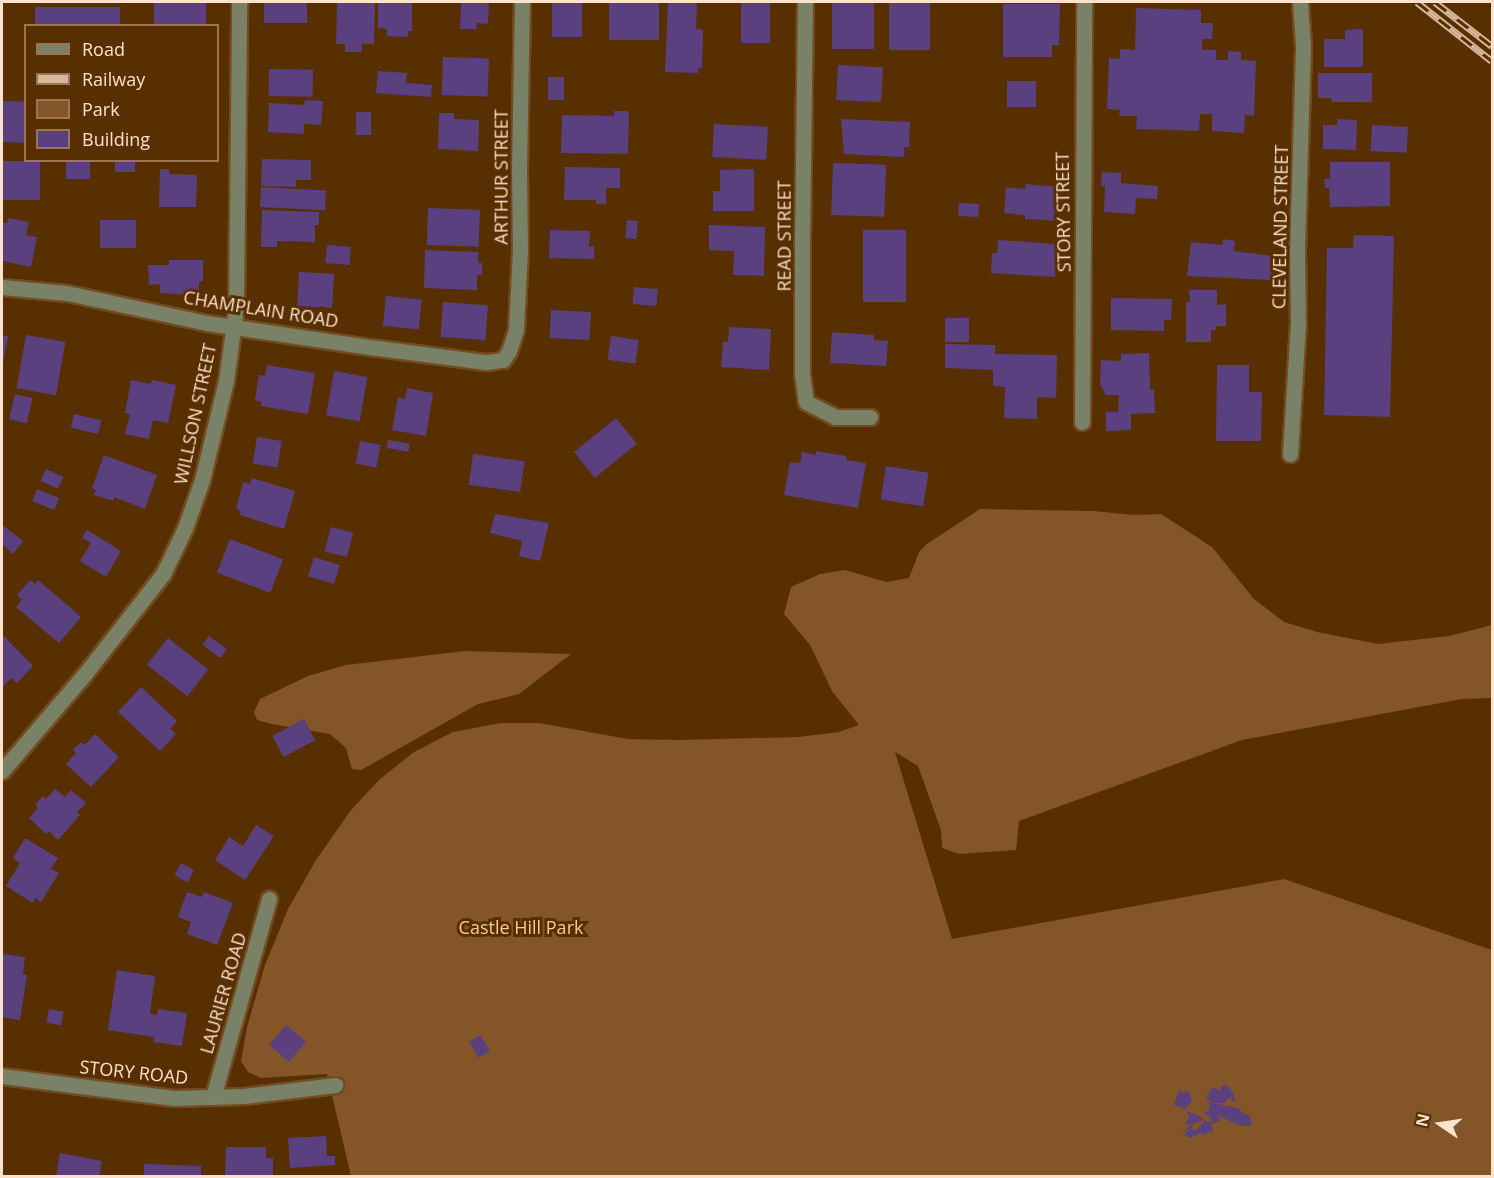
<!DOCTYPE html>
<style>
body{margin:0}
#map{position:relative;width:1494px;height:1178px;overflow:hidden;background:#582f00;font-family:"Open Sans",sans-serif}
div>[style]{position:absolute}
[style*='--x']{left:calc(var(--x)*1px);top:calc(var(--y)*1px);width:calc(var(--w)*1px);rotate:calc(var(--a)*1deg)}
.green>*{inset:0;background:#845529}
.building>*{inset:0;background:#5a407e;transform-origin:0 0}
.roads{filter:drop-shadow(2px 0 #724b21) drop-shadow(-2px 0 #724b21) drop-shadow(0 2px #724b21) drop-shadow(0 -2px #724b21)}
.minor>*{height:15px;margin:-7.5px;padding:0 7.5px;transform-origin:7.5px;border-radius:7.5px;background:#798266}
.rail>*{height:7px;margin-top:-3.5px;transform-origin:0;background:repeating-linear-gradient(90deg,#582f00 0 14px,#d7b89d 0 28px);box-sizing:border-box;border-block:2px solid #d7b89d}
span{translate:-50% -50%;white-space:nowrap;text-align:center;line-height:1.15;-webkit-text-stroke:6px #582f00;paint-order:stroke}
.street-label{font-size:18px;color:#fce1cc}
.park-label{font-size:18px;color:#f8caa2}
.frame{position:absolute;inset:0;border:3px solid #fce1cc;pointer-events:none}
.legend{position:absolute;left:24px;top:24px;width:195px;height:138px;box-sizing:border-box;background:#582f00;border:2px solid #9a7652;margin:0;padding:8px 10px;list-style:none;font-size:18px;color:#fce1cc}
.legend li{display:flex;align-items:center;gap:12px;height:30px}
.legend b{width:30px;border:2px solid #9a7652}
.north{position:absolute;left:1410px;top:1094px;width:60px;height:60px;-webkit-text-stroke:4px #582f00;paint-order:stroke;rotate:283deg;font-size:16px;font-weight:700;line-height:24px;text-align:center;color:#fce1cc}
.north::after{content:'';display:block;margin:auto;width:21px;height:27px;background:#fce1cc;clip-path:polygon(50% 0,100% 100%,50% 72%,0 100%)}
</style>
<div id="map">
<div class="green">
<i style="clip-path:polygon(980px 509px,1093px 511px,1134px 515px,1161px 514px,1212px 547px,1254px 599px,1284px 622px,1317px 632px,1378px 644px,1449px 636px,1492px 625px,1492px 698px,1462px 699px,1242px 740px,1019px 821px,1016px 850px,959px 854px,942px 848px,941px 830px,918px 766px,895px 752px,952px 939px,1284px 879px,1492px 950px,1492px 1176px,351px 1176px,327px 1074px,261px 1078px,248px 1072px,241px 1061px,247px 1027px,265px 965px,288px 909px,316px 860px,351px 810px,380px 779px,414px 752px,453px 732px,501px 723px,539px 723px,628px 739px,679px 740px,798px 737px,839px 732px,859px 725px,832px 691px,810px 645px,784px 614px,791px 587px,820px 574px,845px 570px,886px 582px,909px 578px,919px 552px,927px 544px)"></i>
<i style="clip-path:polygon(465px 651px,571px 654px,519px 694px,478px 704px,361px 770px,352px 769px,346px 748px,330px 734px,271px 724px,257px 720px,254px 712px,260px 699px,308px 676px,346px 665px)"></i>
</div>
<div class="building">
<i style="left:154px;top:2px;width:52px;height:24px"></i>
<i style="left:264px;top:2px;width:43px;height:21px"></i>
<i style="clip-path:polygon(337px 2px,375px 2px,374px 44px,362px 44px,362px 52px,345px 52px,345px 44px,336px 44px)"></i>
<i style="clip-path:polygon(378px 2px,412px 2px,412px 31px,408px 31px,408px 37px,387px 36px,387px 29px,378px 28px)"></i>
<i style="clip-path:polygon(461px 2px,489px 2px,488px 24px,477px 23px,476px 29px,460px 29px)"></i>
<i style="left:552px;top:2px;width:30px;height:35px"></i>
<i style="left:609px;top:2px;width:50px;height:38px"></i>
<i style="clip-path:polygon(668px 2px,697px 2px,696px 29px,703px 30px,702px 68px,698px 68px,698px 73px,665px 72px)"></i>
<i style="left:741px;top:2px;width:29px;height:41px"></i>
<i style="left:832px;top:2px;width:42px;height:47px"></i>
<i style="left:889px;top:2px;width:41px;height:48px"></i>
<i style="clip-path:polygon(1003px 4px,1060px 4px,1059px 45px,1052px 45px,1052px 57px,1003px 57px)"></i>
<i style="left:35px;top:7px;width:85px;height:19px"></i>
<i style="clip-path:polygon(1136px 8px,1201px 10px,1201px 23px,1213px 23px,1212px 39px,1202px 39px,1202px 50px,1216px 50px,1216px 60px,1228px 60px,1228px 51px,1241px 52px,1241px 60px,1256px 61px,1254px 116px,1245px 115px,1244px 133px,1212px 131px,1212px 114px,1200px 114px,1199px 131px,1136px 129px,1137px 116px,1119px 116px,1120px 110px,1107px 109px,1109px 58px,1120px 59px,1120px 49px,1135px 50px)"></i>
<i style="clip-path:polygon(1363px 29px,1363px 67px,1324px 67px,1324px 39px,1345px 39px,1345px 30px)"></i>
<i style="left:443px;top:57px;width:46px;height:38px;rotate:2deg"></i>
<i style="left:838px;top:65px;width:45px;height:35px;rotate:3deg"></i>
<i style="left:269px;top:69px;width:44px;height:27px;rotate:1deg"></i>
<i style="clip-path:polygon(378px 71px,407px 73px,406px 83px,432px 85px,431px 97px,376px 93px)"></i>
<i style="clip-path:polygon(1318px 73px,1372px 73px,1372px 102px,1332px 102px,1331px 98px,1318px 98px)"></i>
<i style="left:548px;top:77px;width:16px;height:23px"></i>
<i style="left:1007px;top:81px;width:29px;height:26px"></i>
<i style="clip-path:polygon(305px 100px,323px 101px,321px 125px,304px 124px,304px 134px,268px 132px,269px 103px,304px 105px)"></i>
<i style="left:2px;top:101px;width:24px;height:41px;rotate:2deg"></i>
<i style="clip-path:polygon(614px 111px,629px 111px,628px 154px,561px 153px,562px 115px,614px 116px)"></i>
<i style="left:356px;top:112px;width:15px;height:23px"></i>
<i style="clip-path:polygon(439px 113px,454px 113px,454px 119px,479px 120px,478px 151px,438px 149px)"></i>
<i style="clip-path:polygon(841px 119px,910px 122px,909px 147px,904px 147px,904px 157px,844px 154px)"></i>
<i style="clip-path:polygon(1337px 119px,1357px 120px,1356px 150px,1323px 149px,1323px 125px,1337px 125px)"></i>
<i style="left:714px;top:124px;width:54px;height:33px;rotate:3deg"></i>
<i style="left:1372px;top:125px;width:36px;height:26px;rotate:3deg"></i>
<i style="clip-path:polygon(262px 159px,311px 160px,311px 180px,296px 180px,296px 187px,261px 186px)"></i>
<i style="left:66px;top:160px;width:24px;height:19px"></i>
<i style="left:115px;top:160px;width:20px;height:12px"></i>
<i style="left:2px;top:161px;width:38px;height:39px"></i>
<i style="clip-path:polygon(1330px 162px,1390px 162px,1390px 206px,1330px 207px,1329px 188px,1325px 188px,1324px 179px,1330px 179px)"></i>
<i style="left:833px;top:163px;width:53px;height:52px;rotate:2deg"></i>
<i style="clip-path:polygon(565px 167px,620px 168px,620px 188px,606px 188px,606px 204px,596px 204px,596px 200px,564px 200px)"></i>
<i style="clip-path:polygon(160px 169px,169px 169px,169px 174px,197px 175px,196px 207px,159px 207px)"></i>
<i style="clip-path:polygon(754px 169px,754px 211px,713px 211px,713px 191px,720px 191px,720px 170px)"></i>
<i style="clip-path:polygon(1102px 172px,1121px 173px,1121px 183px,1158px 186px,1157px 199px,1136px 198px,1135px 214px,1104px 212px,1105px 186px,1101px 186px)"></i>
<i style="clip-path:polygon(1026px 184px,1059px 187px,1056px 221px,1025px 219px,1025px 215px,1004px 213px,1006px 187px,1025px 189px)"></i>
<i style="left:261px;top:187px;width:65px;height:20px;rotate:3deg"></i>
<i style="left:959px;top:203px;width:20px;height:13px;rotate:3deg"></i>
<i style="left:428px;top:208px;width:52px;height:37px;rotate:2deg"></i>
<i style="clip-path:polygon(262px 210px,319px 212px,319px 225px,315px 225px,315px 242px,277px 241px,277px 247px,261px 247px)"></i>
<i style="clip-path:polygon(8px 218px,29px 222px,26px 235px,37px 237px,31px 267px,2px 261px,2px 222px,7px 223px)"></i>
<i style="left:100px;top:220px;width:36px;height:28px"></i>
<i style="left:627px;top:220px;width:11px;height:18px;rotate:5deg"></i>
<i style="clip-path:polygon(709px 225px,765px 227px,764px 276px,733px 275px,734px 251px,709px 250px)"></i>
<i style="clip-path:polygon(550px 230px,590px 231px,589px 247px,594px 246px,594px 259px,549px 258px)"></i>
<i style="left:863px;top:230px;width:43px;height:72px"></i>
<i style="clip-path:polygon(1354px 235px,1394px 236px,1390px 417px,1324px 415px,1327px 248px,1353px 248px)"></i>
<i style="clip-path:polygon(1223px 239px,1235px 241px,1234px 251px,1273px 256px,1271px 280px,1187px 276px,1191px 242px,1222px 245px)"></i>
<i style="clip-path:polygon(998px 240px,1057px 244px,1055px 277px,991px 273px,992px 253px,997px 253px)"></i>
<i style="left:327px;top:245px;width:24px;height:18px;rotate:5deg"></i>
<i style="clip-path:polygon(425px 250px,478px 252px,478px 263px,482px 263px,482px 275px,477px 275px,477px 290px,424px 288px)"></i>
<i style="clip-path:polygon(169px 260px,203px 260px,203px 281px,199px 282px,199px 296px,160px 293px,160px 284px,149px 285px,148px 265px,169px 265px)"></i>
<i style="left:299px;top:272px;width:35px;height:34px;rotate:3deg"></i>
<i style="left:634px;top:287px;width:24px;height:17px;rotate:5deg"></i>
<i style="clip-path:polygon(1189px 290px,1217px 290px,1217px 305px,1226px 304px,1226px 326px,1216px 326px,1216px 330px,1211px 330px,1211px 342px,1186px 342px,1186px 302px,1190px 302px)"></i>
<i style="left:386px;top:296px;width:36px;height:30px;rotate:6deg"></i>
<i style="clip-path:polygon(1111px 298px,1172px 299px,1171px 320px,1164px 320px,1164px 331px,1111px 330px)"></i>
<i style="left:443px;top:302px;width:45px;height:35px;rotate:4deg"></i>
<i style="left:551px;top:310px;width:40px;height:28px;rotate:3deg"></i>
<i style="left:945px;top:318px;width:24px;height:24px"></i>
<i style="clip-path:polygon(729px 327px,771px 329px,769px 370px,721px 367px,723px 342px,728px 342px)"></i>
<i style="clip-path:polygon(832px 332px,874px 335px,874px 340px,888px 341px,886px 366px,830px 363px)"></i>
<i style="clip-path:polygon(2px 335px,8px 336px,3px 364px,2px 364px)"></i>
<i style="left:26px;top:335px;width:40px;height:54px;rotate:10deg"></i>
<i style="left:611px;top:336px;width:28px;height:24px;rotate:8deg"></i>
<i style="clip-path:polygon(945px 344px,995px 345px,995px 354px,1057px 355px,1056px 398px,1037px 397px,1037px 419px,1004px 418px,1005px 387px,993px 386px,993px 370px,945px 368px)"></i>
<i style="clip-path:polygon(1149px 353px,1150px 390px,1154px 389px,1155px 413px,1131px 414px,1131px 430px,1106px 431px,1106px 412px,1118px 412px,1119px 395px,1106px 395px,1100px 384px,1101px 360px,1121px 361px,1121px 354px)"></i>
<i style="clip-path:polygon(267px 365px,315px 373px,308px 414px,261px 406px,262px 402px,255px 400px,259px 375px,265px 376px)"></i>
<i style="clip-path:polygon(1217px 365px,1249px 365px,1249px 392px,1262px 392px,1261px 441px,1216px 441px)"></i>
<i style="left:334px;top:371px;width:34px;height:45px;rotate:10deg"></i>
<i style="clip-path:polygon(131px 380px,151px 384px,152px 380px,176px 385px,168px 423px,153px 420px,149px 439px,125px 434px,130px 414px,125px 413px)"></i>
<i style="clip-path:polygon(407px 388px,433px 393px,426px 436px,392px 430px,398px 397px,405px 399px)"></i>
<i style="left:15px;top:394px;width:18px;height:26px;rotate:13deg"></i>
<i style="left:74px;top:414px;width:28px;height:14px;rotate:13deg"></i>
<i style="left:616px;top:418px;width:33px;height:54px;rotate:51deg"></i>
<i style="left:257px;top:437px;width:25px;height:27px;rotate:9deg"></i>
<i style="left:388px;top:440px;width:22px;height:8px;rotate:10deg"></i>
<i style="left:360px;top:441px;width:21px;height:23px;rotate:11deg"></i>
<i style="clip-path:polygon(816px 451px,846px 456px,846px 460px,866px 463px,858px 508px,784px 495px,790px 462px,800px 463px,802px 452px,816px 455px)"></i>
<i style="left:473px;top:454px;width:52px;height:31px;rotate:8deg"></i>
<i style="clip-path:polygon(104px 455px,157px 475px,145px 509px,114px 497px,113px 501px,94px 495px,96px 490px,92px 488px)"></i>
<i style="left:886px;top:466px;width:43px;height:34px;rotate:9deg"></i>
<i style="left:46px;top:469px;width:19px;height:13px;rotate:25deg"></i>
<i style="clip-path:polygon(252px 478px,295px 491px,284px 529px,240px 515px,241px 511px,236px 509px,243px 482px,250px 484px)"></i>
<i style="left:37px;top:489px;width:24px;height:13px;rotate:22deg"></i>
<i style="clip-path:polygon(495px 514px,549px 523px,540px 561px,519px 556px,522px 541px,490px 533px)"></i>
<i style="clip-path:polygon(4px 526px,23px 541px,13px 554px,2px 544px,2px 530px)"></i>
<i style="left:331px;top:527px;width:23px;height:25px;rotate:15deg"></i>
<i style="clip-path:polygon(87px 530px,121px 551px,106px 577px,80px 561px,91px 543px,82px 538px)"></i>
<i style="left:230px;top:539px;width:57px;height:36px;rotate:21deg"></i>
<i style="left:314px;top:557px;width:27px;height:20px;rotate:17deg"></i>
<i style="clip-path:polygon(30px 580px,35px 584px,38px 580px,81px 617px,59px 643px,16px 607px,22px 600px,17px 595px)"></i>
<i style="clip-path:polygon(2px 634px,33px 666px,17px 683px,11px 678px,2px 688px)"></i>
<i style="left:209px;top:636px;width:22px;height:11px;rotate:36deg"></i>
<i style="left:168px;top:638px;width:51px;height:34px;rotate:38deg"></i>
<i style="clip-path:polygon(141px 687px,177px 721px,170px 729px,176px 734px,160px 751px,118px 712px)"></i>
<i style="left:304px;top:719px;width:24px;height:36px;rotate:62deg"></i>
<i style="clip-path:polygon(95px 734px,119px 757px,91px 787px,66px 764px,76px 753px,73px 750px,81px 742px,85px 745px)"></i>
<i style="clip-path:polygon(55px 789px,65px 797px,71px 790px,86px 803px,77px 812px,80px 815px,58px 840px,49px 831px,46px 834px,29px 818px,38px 808px,35px 805px,43px 796px,46px 799px)"></i>
<i style="clip-path:polygon(256px 825px,274px 836px,245px 880px,215px 860px,229px 837px,243px 846px)"></i>
<i style="clip-path:polygon(25px 838px,58px 858px,51px 869px,59px 873px,41px 902px,35px 898px,33px 903px,6px 886px,20px 863px,13px 858px)"></i>
<i style="left:181px;top:863px;width:15px;height:14px;rotate:28deg"></i>
<i style="clip-path:polygon(187px 892px,202px 897px,204px 892px,233px 903px,217px 945px,187px 934px,191px 922px,178px 917px)"></i>
<i style="clip-path:polygon(3px 954px,25px 957px,23px 974px,27px 975px,20px 1020px,2px 1017px)"></i>
<i style="clip-path:polygon(117px 970px,155px 976px,150px 1014px,157px 1015px,158px 1009px,187px 1013px,182px 1046px,153px 1042px,154px 1037px,108px 1030px)"></i>
<i style="left:49px;top:1009px;width:15px;height:14px;rotate:11deg"></i>
<i style="left:286px;top:1025px;width:26px;height:26px;rotate:40deg"></i>
<i style="left:480px;top:1035px;width:19px;height:13px;rotate:58deg"></i>
<i style="clip-path:polygon(1227px 1085px,1233px 1092px,1235px 1101px,1231px 1102px,1232px 1096px,1224px 1103px,1213px 1103px,1207px 1099px,1207px 1094px,1210px 1093px,1212px 1087px,1221px 1091px,1221px 1086px)"></i>
<i style="clip-path:polygon(1180px 1088px,1181px 1093px,1189px 1091px,1192px 1101px,1185px 1109px,1174px 1105px)"></i>
<i style="clip-path:polygon(1208px 1102px,1238px 1108px,1244px 1114px,1249px 1115px,1252px 1123px,1250px 1126px,1241px 1126px,1217px 1115px,1221px 1120px,1211px 1124px,1213px 1133px,1209px 1131px,1206px 1135px,1200px 1133px,1191px 1138px,1184px 1135px,1191px 1129px,1180px 1133px,1194px 1123px,1185px 1125px,1189px 1117px,1186px 1111px,1202px 1117px,1202px 1121px,1194px 1123px,1191px 1129px,1196px 1130px,1206px 1119px,1207px 1122px,1213px 1121px,1208px 1115px,1203px 1115px,1210px 1108px)"></i>
<i style="clip-path:polygon(326px 1136px,327px 1156px,335px 1156px,335px 1165px,290px 1168px,288px 1138px)"></i>
<i style="clip-path:polygon(226px 1147px,266px 1147px,266px 1158px,273px 1158px,273px 1176px,225px 1176px)"></i>
<i style="clip-path:polygon(60px 1153px,102px 1161px,99px 1176px,56px 1176px)"></i>
<i style="clip-path:polygon(144px 1164px,201px 1166px,201px 1176px,144px 1176px)"></i>
</div>
<div class="roads">
<div class="minor">
<i style="--x:805;--y:2;--w:231;--a:90.7"></i>
<i style="--x:802;--y:233;--w:141;--a:90"></i>
<i style="--x:802;--y:374;--w:28;--a:82"></i>
<i style="--x:806;--y:402;--w:33;--a:27"></i>
<i style="--x:835;--y:417;--w:35;--a:0"></i>
<i style="--x:2;--y:287;--w:65;--a:5.3"></i>
<i style="--x:67;--y:293;--w:143;--a:12.1"></i>
<i style="--x:207;--y:323;--w:165;--a:8.4"></i>
<i style="--x:370;--y:347;--w:117;--a:7.4"></i>
<i style="--x:486;--y:362;--w:17;--a:-7"></i>
<i style="--x:503;--y:360;--w:11;--a:-56"></i>
<i style="--x:509;--y:351;--w:23;--a:-72"></i>
<i style="--x:516;--y:329;--w:78;--a:-87.1"></i>
<i style="--x:520;--y:251;--w:81;--a:-90.7"></i>
<i style="--x:519;--y:170;--w:168;--a:-89"></i>
<i style="--x:1082;--y:422;--w:420;--a:-89.7"></i>
<i style="--x:1290;--y:454;--w:130;--a:-86.5"></i>
<i style="--x:1298;--y:324;--w:74;--a:-90.8"></i>
<i style="--x:1297;--y:250;--w:205;--a:-88.3"></i>
<i style="--x:1303;--y:45;--w:43;--a:-94"></i>
<i style="--x:2;--y:771;--w:126;--a:-49.5"></i>
<i style="--x:84;--y:675;--w:128;--a:-52"></i>
<i style="--x:163;--y:574;--w:51;--a:-64.4"></i>
<i style="--x:185;--y:528;--w:51;--a:-70.5"></i>
<i style="--x:202;--y:480;--w:102;--a:-76.4"></i>
<i style="--x:226;--y:381;--w:75;--a:-82.3"></i>
<i style="--x:236;--y:307;--w:305;--a:-89.4"></i>
<i style="--x:2;--y:1076;--w:173;--a:7.3"></i>
<i style="--x:174;--y:1098;--w:70;--a:-1.6"></i>
<i style="--x:244;--y:1096;--w:92;--a:-6.9"></i>
<i style="--x:213;--y:1097;--w:206;--a:-74.2"></i>
</div>
</div>
<div class="rail">
<i style="--x:1417;--y:2;--w:95;--a:38.2"></i>
<i style="--x:1435;--y:2;--w:72;--a:37.7"></i>
</div>
<div class="street-label">
<span style="left:501px;top:177px;rotate:-90deg">ARTHUR STREET</span>
<span style="left:1063px;top:212px;rotate:-91deg">STORY STREET</span>
<span style="left:1280px;top:227px;rotate:-89deg">CLEVELAND STREET</span>
<span style="left:784px;top:236px;rotate:-90deg">READ STREET</span>
<span style="left:261px;top:309px;rotate:9deg">CHAMPLAIN ROAD</span>
<span style="left:195px;top:414px;rotate:-78deg">WILLSON STREET</span>
<span style="left:223px;top:993px;rotate:-74deg">LAURIER ROAD</span>
<span style="left:134px;top:1072px;rotate:6deg">STORY ROAD</span>
</div>
<div class="park-label">
<span style="left:521px;top:927px">Castle Hill Park</span>
</div>
<div class="frame"></div>
<ul class="legend">
<li><b style="height:8px;background:#798266"></b>Road</li>
<li><b style="height:8px;background:#d7b89d"></b>Railway</li>
<li><b style="height:16px;background:#845529"></b>Park</li>
<li><b style="height:16px;background:#5a407e"></b>Building</li>
</ul>
<div class="north">N</div>
</div>
